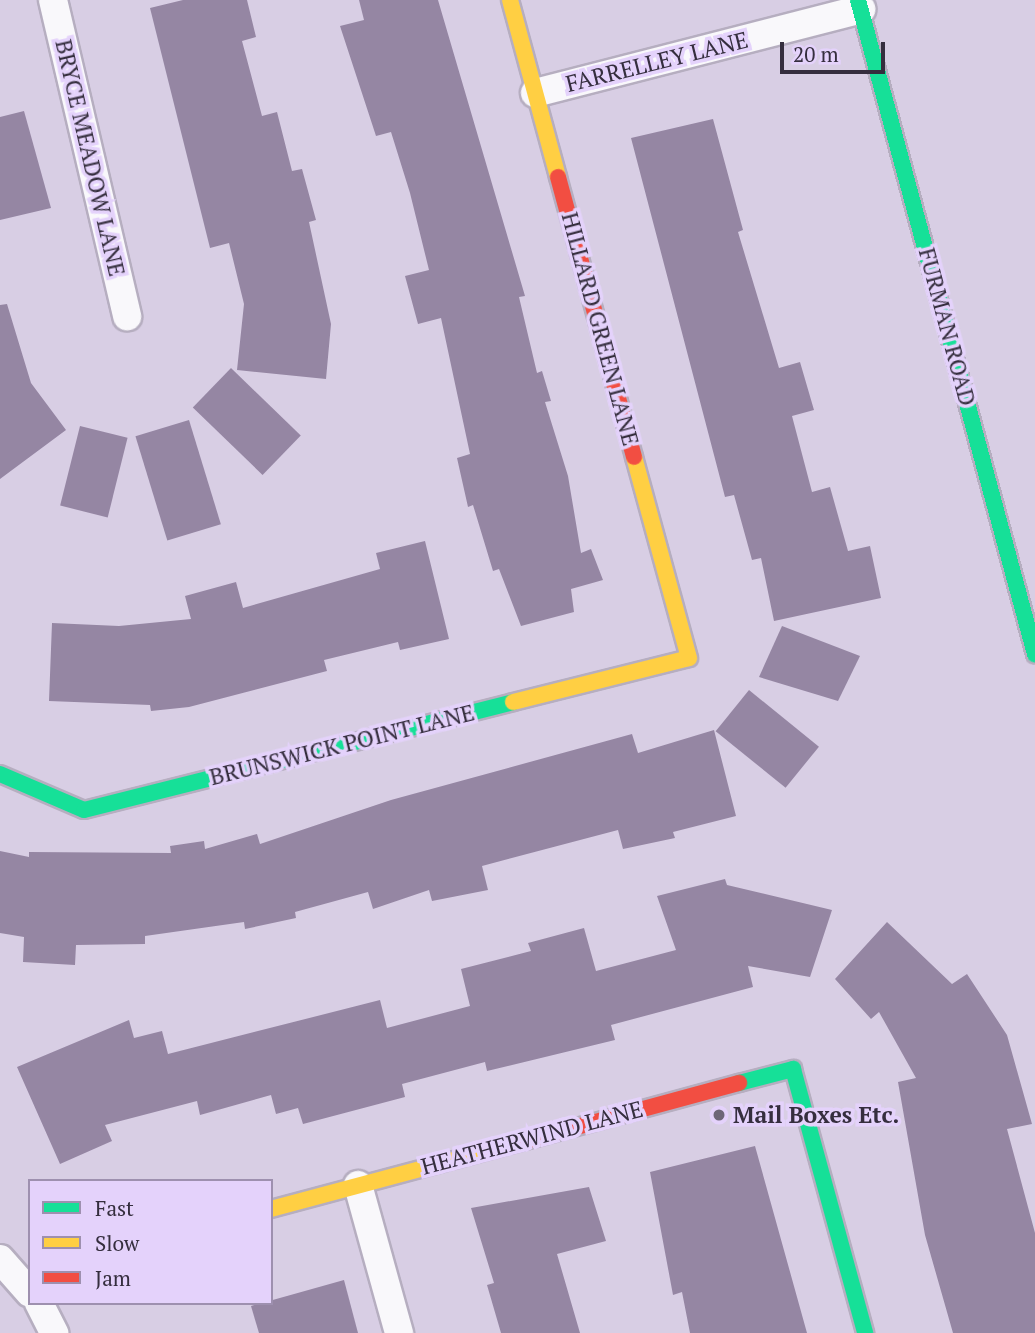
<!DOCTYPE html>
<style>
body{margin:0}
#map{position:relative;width:1035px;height:1333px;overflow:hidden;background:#d8cee4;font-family:"PT Serif",serif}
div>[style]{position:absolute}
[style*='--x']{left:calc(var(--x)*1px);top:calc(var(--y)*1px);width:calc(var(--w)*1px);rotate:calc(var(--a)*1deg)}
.building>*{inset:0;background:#9586a3;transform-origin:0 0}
.roads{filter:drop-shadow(2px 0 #b6aec0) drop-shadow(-2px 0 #b6aec0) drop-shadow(0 2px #b6aec0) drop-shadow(0 -2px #b6aec0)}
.street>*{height:28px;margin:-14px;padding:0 14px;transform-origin:14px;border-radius:14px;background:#f9f8fb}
.fast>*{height:16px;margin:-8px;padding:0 8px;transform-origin:8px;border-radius:8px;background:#16e098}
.slow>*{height:16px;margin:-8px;padding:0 8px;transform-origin:8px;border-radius:8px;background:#ffcf43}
.jam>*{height:16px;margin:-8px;padding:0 8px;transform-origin:8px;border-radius:8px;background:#f24e42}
.dots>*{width:19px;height:19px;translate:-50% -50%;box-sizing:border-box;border:4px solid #e4d2fb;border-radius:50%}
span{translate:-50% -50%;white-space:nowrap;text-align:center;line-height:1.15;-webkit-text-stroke:7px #e4d2fb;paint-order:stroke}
.street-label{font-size:23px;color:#352e3e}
.poi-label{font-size:23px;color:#352e3e;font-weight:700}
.left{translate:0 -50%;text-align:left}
.legend{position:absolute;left:28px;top:1179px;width:245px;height:126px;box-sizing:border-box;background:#e4d2fb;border:2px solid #9e90af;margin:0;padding:9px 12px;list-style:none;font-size:21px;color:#352e3e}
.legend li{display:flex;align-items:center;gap:14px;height:35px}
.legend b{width:35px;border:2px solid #9e90af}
.scale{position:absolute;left:780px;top:42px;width:105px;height:32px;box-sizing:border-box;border:4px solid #352e3e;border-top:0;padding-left:9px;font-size:21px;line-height:24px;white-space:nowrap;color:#352e3e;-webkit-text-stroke:5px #e4d2fb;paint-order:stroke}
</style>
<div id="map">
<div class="building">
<i style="clip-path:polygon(183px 0,247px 0,256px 37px,242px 41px,262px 116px,277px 112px,292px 171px,302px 169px,316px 220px,309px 222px,331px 324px,326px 379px,237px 370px,244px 304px,229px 243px,210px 248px,150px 8px)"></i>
<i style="clip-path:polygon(359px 0,438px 0,525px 296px,519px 297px,537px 373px,542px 371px,551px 401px,545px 402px,568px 476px,581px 553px,591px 549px,603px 580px,571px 589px,574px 612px,521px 626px,499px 569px,493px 571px,473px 505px,468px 507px,457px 458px,470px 454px,441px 318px,418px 324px,405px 276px,429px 270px,410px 193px,391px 132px,376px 136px,340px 26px,364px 20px)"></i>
<i style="clip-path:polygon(24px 111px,51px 208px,0 220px,0 117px)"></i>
<i style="clip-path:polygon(713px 119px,743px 230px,738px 232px,779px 368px,800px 362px,814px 410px,792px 416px,812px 492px,830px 487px,848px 551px,870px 546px,881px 598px,774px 621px,761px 558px,752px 560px,734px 495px,725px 497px,631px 138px)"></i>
<i style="clip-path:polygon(7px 304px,31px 383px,66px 430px,0 479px,0 305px)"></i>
<i style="left:231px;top:368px;width:97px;height:55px;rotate:44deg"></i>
<i style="left:189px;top:420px;width:109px;height:56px;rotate:73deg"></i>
<i style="left:80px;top:426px;width:49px;height:82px;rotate:14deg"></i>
<i style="clip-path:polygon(425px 541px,449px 639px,400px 650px,398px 642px,324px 660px,327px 671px,189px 707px,151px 711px,150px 705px,49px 701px,52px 623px,119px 626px,191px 619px,185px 596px,236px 582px,243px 608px,380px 569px,376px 553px)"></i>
<i style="clip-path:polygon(782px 626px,860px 656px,838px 701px,759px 677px)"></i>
<i style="left:749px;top:690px;width:90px;height:53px;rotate:39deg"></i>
<i style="clip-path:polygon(714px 730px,736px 816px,673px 832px,675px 838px,623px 849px,618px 830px,482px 866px,488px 890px,432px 901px,429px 890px,373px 909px,368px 892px,295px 912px,296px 918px,245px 929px,244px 922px,145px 936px,145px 944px,76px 945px,75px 965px,23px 962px,24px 937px,0 933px,0 851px,29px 857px,29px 852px,171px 853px,170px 846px,204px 841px,205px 849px,257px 834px,260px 844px,391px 800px,632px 734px,638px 753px)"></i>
<i style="clip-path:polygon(725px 879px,727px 885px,832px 910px,810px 977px,748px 966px,753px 987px,611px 1025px,615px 1040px,487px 1071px,485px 1062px,402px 1084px,405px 1097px,303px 1124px,298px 1108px,276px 1114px,271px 1095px,200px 1115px,197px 1101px,105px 1125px,112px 1141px,60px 1164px,17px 1067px,129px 1020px,134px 1038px,162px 1031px,168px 1054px,380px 1000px,387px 1028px,470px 1006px,461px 969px,531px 951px,528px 943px,584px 928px,596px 971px,676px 950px,657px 896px)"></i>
<i style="clip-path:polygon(887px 922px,952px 984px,967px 974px,1007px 1035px,1032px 1124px,1007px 1129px,1035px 1233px,1035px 1333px,953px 1333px,925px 1235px,898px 1082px,916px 1078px,879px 1012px,871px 1019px,835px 979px)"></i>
<i style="clip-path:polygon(755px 1146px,807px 1333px,690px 1333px,682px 1292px,673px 1295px,650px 1172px)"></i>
<i style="clip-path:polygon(589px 1187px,606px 1241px,557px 1254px,580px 1333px,501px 1333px,487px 1285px,494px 1283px,471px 1208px)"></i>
<i style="clip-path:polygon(344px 1280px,358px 1333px,259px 1333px,251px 1306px)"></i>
</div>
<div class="roads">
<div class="street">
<i style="--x:53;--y:0;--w:325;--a:76.8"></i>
<i style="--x:535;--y:93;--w:337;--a:-14.4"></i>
<i style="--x:358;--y:1185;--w:154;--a:74.5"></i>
<i style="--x:0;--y:1259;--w:45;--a:48.6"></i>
<i style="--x:39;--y:1303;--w:34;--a:63"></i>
</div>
<div class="fast">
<i style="--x:858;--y:0;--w:678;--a:74.86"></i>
<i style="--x:0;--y:774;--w:91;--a:23.2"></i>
<i style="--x:84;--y:810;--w:442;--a:-14.1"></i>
<i style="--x:739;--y:1083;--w:56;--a:-14.5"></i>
<i style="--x:793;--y:1069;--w:274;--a:74.7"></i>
</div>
<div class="slow">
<i style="--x:510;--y:0;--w:183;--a:74.8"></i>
<i style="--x:513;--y:702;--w:181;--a:-14"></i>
<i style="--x:689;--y:658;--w:208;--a:-105.3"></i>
<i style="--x:271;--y:1209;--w:263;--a:-15"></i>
</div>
<div class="jam">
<i style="--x:558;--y:177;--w:290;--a:74.8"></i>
<i style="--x:525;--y:1141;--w:222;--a:-15.2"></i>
</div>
</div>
<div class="dots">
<i style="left:719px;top:1115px;background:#6e6678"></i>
</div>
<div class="street-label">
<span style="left:657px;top:62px;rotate:-14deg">FARRELLEY LANE</span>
<span style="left:90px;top:158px;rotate:77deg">BRYCE MEADOW LANE</span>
<span style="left:947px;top:327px;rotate:75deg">FURMAN ROAD</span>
<span style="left:600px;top:329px;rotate:75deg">HILLARD GREEN LANE</span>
<span style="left:342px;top:745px;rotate:-14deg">BRUNSWICK POINT LANE</span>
<span style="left:532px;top:1138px;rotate:-15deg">HEATHERWIND LANE</span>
</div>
<div class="poi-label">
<span class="left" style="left:733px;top:1115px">Mail Boxes Etc.</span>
</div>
<ul class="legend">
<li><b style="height:9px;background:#16e098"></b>Fast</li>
<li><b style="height:9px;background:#ffcf43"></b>Slow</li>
<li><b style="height:9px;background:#f24e42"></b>Jam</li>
</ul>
<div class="scale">20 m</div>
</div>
